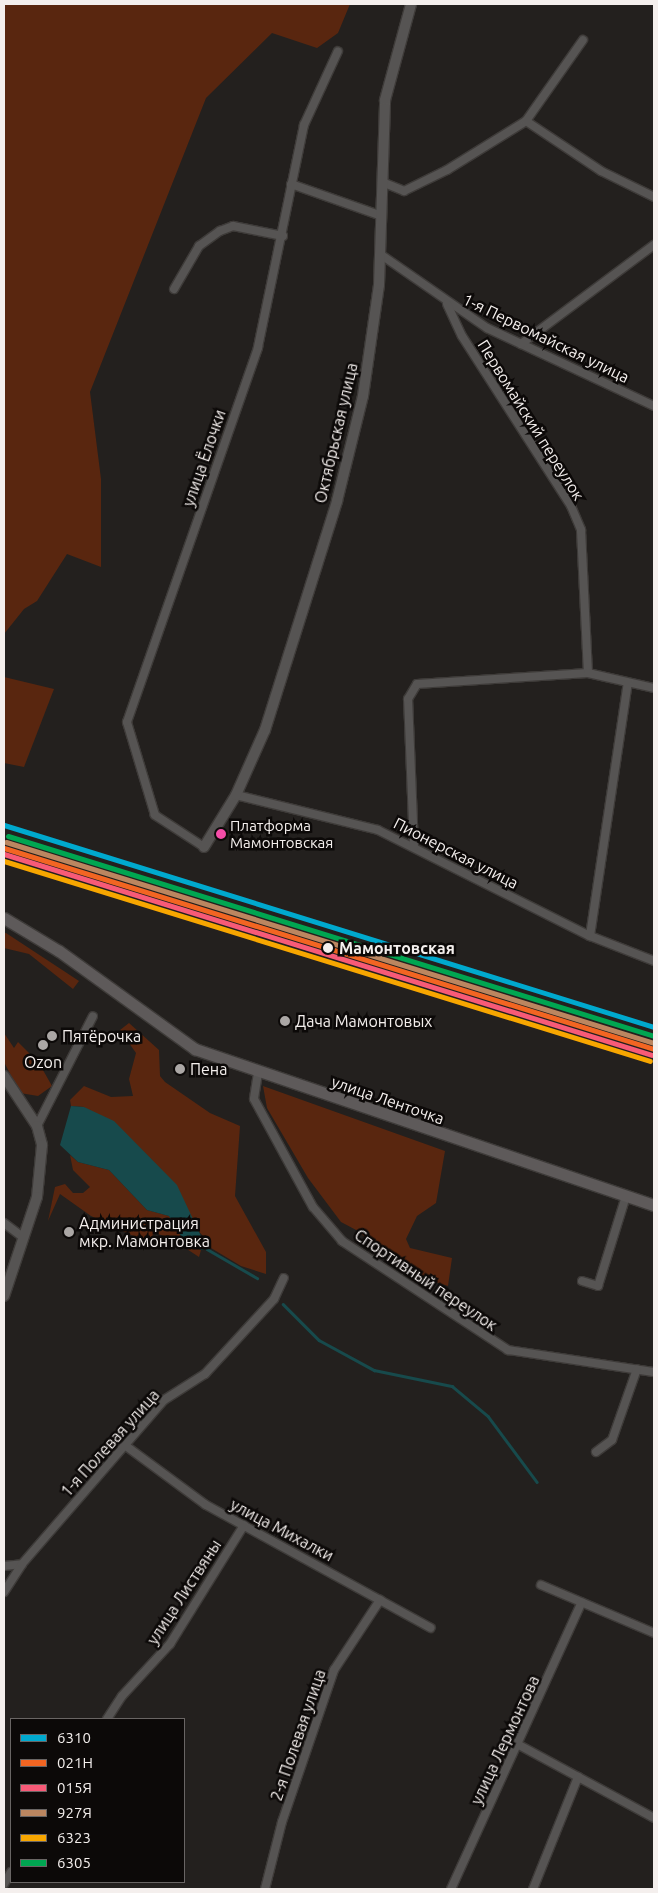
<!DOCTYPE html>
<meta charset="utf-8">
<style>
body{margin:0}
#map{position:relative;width:658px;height:1893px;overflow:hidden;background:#23201e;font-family:Ubuntu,sans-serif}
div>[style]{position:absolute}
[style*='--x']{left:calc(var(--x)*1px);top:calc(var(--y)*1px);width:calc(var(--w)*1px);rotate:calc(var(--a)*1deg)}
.green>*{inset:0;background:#59260f}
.water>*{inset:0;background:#174a4c}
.stream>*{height:2.5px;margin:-1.25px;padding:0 1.25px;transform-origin:1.25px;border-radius:1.25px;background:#174a4c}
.roads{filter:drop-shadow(1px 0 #3e3b39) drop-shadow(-1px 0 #3e3b39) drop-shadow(0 1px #3e3b39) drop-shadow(0 -1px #3e3b39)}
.minor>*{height:8px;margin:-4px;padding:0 4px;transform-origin:4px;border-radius:4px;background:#565453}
.tertiary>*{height:10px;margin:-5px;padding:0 5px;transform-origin:5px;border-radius:5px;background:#565453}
.secondary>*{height:11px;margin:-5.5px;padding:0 5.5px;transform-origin:5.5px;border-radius:5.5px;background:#5e5a5a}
.rail-1>*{height:5px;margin:-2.5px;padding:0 2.5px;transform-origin:2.5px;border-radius:2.5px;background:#00a9ce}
.rail-2>*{height:5px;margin:-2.5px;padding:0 2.5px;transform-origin:2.5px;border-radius:2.5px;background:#f26522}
.rail-3>*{height:5px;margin:-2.5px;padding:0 2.5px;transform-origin:2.5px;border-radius:2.5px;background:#f75a77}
.rail-4>*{height:5px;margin:-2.5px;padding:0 2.5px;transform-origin:2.5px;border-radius:2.5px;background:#bb8660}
.rail-5>*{height:5px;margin:-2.5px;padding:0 2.5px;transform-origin:2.5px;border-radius:2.5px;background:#f7a600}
.rail-6>*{height:5px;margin:-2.5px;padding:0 2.5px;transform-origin:2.5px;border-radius:2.5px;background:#00a651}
.dots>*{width:14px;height:14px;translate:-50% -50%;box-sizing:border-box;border:2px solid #0c0908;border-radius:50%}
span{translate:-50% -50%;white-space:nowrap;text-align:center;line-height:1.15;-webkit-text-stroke:5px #0c0908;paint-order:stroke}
.bus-label{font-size:15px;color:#f4efed}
.left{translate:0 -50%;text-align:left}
.street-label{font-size:16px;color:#f4efed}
.stop-label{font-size:16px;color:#f4efed;font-weight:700}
.poi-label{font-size:16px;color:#f4efed}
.frame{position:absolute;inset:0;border:5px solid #f4efed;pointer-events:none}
.legend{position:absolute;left:10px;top:1718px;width:175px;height:165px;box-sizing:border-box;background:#0c0908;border:1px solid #696564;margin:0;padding:6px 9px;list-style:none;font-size:15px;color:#f4efed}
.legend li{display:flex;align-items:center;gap:10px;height:25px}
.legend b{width:25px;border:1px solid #696564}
</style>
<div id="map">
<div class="green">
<i style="clip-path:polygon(4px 4px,350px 4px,338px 33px,317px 48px,272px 33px,206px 98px,90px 392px,101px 479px,101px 567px,67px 554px,37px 601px,24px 609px,4px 634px)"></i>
<i style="clip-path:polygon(4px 677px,54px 689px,24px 767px,4px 763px)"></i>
<i style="clip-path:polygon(4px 933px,6px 933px,79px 981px,73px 989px,29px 954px,4px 948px)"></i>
<i style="clip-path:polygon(129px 1023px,159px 1050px,160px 1076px,165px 1082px,210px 1113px,240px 1126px,235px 1196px,266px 1252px,266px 1274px,241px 1266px,206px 1245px,203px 1236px,84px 1107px,71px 1106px,70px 1100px,84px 1086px,111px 1097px,133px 1096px,129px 1079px,136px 1053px,120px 1030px)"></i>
<i style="clip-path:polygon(4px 1033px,14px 1048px,18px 1042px,39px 1063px,52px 1086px,38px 1096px,20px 1093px,4px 1062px)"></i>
<i style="clip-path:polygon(263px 1086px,445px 1151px,436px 1203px,417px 1216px,406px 1239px,410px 1248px,452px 1258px,448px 1286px,405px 1273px,358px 1231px,341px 1222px,308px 1178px,267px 1108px)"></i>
<i style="clip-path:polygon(70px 1155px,78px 1162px,109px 1170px,147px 1210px,169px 1216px,181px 1236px,201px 1250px,199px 1257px,170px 1238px,155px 1233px,146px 1242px,91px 1216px,60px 1194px,48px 1221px,55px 1187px,65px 1184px,73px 1193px,83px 1193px,90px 1187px,73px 1170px)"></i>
</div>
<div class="water">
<i style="clip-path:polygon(71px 1106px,84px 1107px,114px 1121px,177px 1185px,207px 1249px,201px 1250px,181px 1236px,169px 1216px,147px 1210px,109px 1170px,78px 1162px,60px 1145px)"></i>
</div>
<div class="stream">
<i style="--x:207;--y:1249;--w:58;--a:30.1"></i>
<i style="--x:283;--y:1304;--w:51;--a:45"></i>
<i style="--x:319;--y:1340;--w:63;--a:28.6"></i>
<i style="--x:374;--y:1370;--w:80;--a:11.6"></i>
<i style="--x:452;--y:1386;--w:47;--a:39.8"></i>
<i style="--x:488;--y:1416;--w:82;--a:53.4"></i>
</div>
<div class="roads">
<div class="minor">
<i style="--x:526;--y:121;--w:90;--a:33.7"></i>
<i style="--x:601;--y:171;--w:59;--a:26.1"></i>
<i style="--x:382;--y:182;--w:24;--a:22"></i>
<i style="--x:404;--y:191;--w:48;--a:-26"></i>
<i style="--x:447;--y:170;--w:93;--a:-31.8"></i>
<i style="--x:526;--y:121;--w:99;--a:-54.9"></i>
<i style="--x:291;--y:184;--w:96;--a:19.4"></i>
<i style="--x:380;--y:254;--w:130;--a:34.7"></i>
<i style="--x:487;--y:328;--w:184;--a:25"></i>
<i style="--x:174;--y:289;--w:50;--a:-59.8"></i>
<i style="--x:199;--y:246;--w:26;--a:-36"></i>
<i style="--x:220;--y:231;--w:14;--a:-21"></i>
<i style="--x:233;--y:226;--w:51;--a:11.3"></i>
<i style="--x:447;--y:304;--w:35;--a:65"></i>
<i style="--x:462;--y:336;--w:202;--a:57.3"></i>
<i style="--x:571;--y:506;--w:26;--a:67"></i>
<i style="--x:581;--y:530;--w:143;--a:87.2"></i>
<i style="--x:521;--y:344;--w:166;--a:-36.7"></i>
<i style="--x:236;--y:795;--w:146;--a:13.8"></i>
<i style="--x:378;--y:830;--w:237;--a:26.6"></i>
<i style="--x:590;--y:936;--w:69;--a:21.3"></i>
<i style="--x:204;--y:847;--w:59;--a:-146.9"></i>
<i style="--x:155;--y:815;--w:97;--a:-106.8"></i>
<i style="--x:127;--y:722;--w:397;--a:-70.7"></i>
<i style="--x:258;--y:347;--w:227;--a:-78.3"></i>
<i style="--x:304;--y:125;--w:81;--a:-65.3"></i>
<i style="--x:414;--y:847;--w:148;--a:-92.3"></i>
<i style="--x:408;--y:699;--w:17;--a:-59"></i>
<i style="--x:417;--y:684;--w:171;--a:-3.7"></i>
<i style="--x:588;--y:673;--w:68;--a:12.8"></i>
<i style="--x:590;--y:936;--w:256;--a:-81.5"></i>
<i style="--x:258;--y:1073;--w:26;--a:99"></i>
<i style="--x:254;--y:1099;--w:123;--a:61.4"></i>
<i style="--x:313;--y:1207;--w:45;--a:49.5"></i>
<i style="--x:342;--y:1241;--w:199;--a:33.3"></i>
<i style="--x:508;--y:1350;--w:148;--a:8.6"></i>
<i style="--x:37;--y:1126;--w:123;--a:-63"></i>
<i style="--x:4;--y:1223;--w:25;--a:37"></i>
<i style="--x:582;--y:1281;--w:17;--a:17"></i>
<i style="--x:598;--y:1286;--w:94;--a:-72.7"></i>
<i style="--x:126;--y:1446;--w:99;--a:36.4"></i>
<i style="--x:206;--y:1505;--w:256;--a:28.7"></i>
<i style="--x:596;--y:1452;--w:20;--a:-37"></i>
<i style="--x:612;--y:1440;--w:75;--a:-70.6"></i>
<i style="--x:4;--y:1566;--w:18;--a:-6"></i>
<i style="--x:541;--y:1585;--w:123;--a:23"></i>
<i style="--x:4;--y:1592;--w:33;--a:-57"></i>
<i style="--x:22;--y:1564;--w:217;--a:-49.1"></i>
<i style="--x:164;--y:1400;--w:49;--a:-32.4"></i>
<i style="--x:205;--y:1374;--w:102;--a:-47.4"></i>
<i style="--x:274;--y:1299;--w:23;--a:-65"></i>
<i style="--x:107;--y:1719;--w:27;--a:-57"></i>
<i style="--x:122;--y:1696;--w:71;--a:-47.3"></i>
<i style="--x:170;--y:1644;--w:140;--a:-58.1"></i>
<i style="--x:519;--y:1745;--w:153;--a:28.4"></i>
<i style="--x:4;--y:1884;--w:14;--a:-60"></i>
<i style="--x:265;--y:1889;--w:69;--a:-75.8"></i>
<i style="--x:282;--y:1822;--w:161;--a:-71.1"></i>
<i style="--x:334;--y:1670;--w:84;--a:-56.7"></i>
<i style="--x:451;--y:1889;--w:315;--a:-65.5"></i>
<i style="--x:533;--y:1889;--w:121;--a:-68.1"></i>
</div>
<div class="tertiary">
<i style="--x:204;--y:847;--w:61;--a:-58.4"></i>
<i style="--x:236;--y:795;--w:71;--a:-66"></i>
<i style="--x:265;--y:730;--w:240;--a:-72.5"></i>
<i style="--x:337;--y:501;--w:108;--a:-76.1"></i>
<i style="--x:363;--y:396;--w:112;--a:-81.8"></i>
<i style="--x:379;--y:285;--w:185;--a:-88.1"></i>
<i style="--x:385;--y:100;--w:99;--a:-74.8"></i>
<i style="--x:4;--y:1076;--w:60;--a:56.6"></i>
<i style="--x:37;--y:1126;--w:20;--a:75"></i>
<i style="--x:42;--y:1145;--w:52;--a:95.5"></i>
<i style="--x:37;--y:1197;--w:104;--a:108.4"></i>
</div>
<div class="secondary">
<i style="--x:4;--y:918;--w:64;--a:31"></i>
<i style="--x:59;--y:951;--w:168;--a:35.8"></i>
<i style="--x:195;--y:1049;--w:485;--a:18.8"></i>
</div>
</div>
<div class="rail-1">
<i style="--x:4;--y:825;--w:681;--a:17.26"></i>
</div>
<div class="rail-2">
<i style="--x:4;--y:848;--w:680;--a:17.18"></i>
</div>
<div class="rail-3">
<i style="--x:4;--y:854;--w:678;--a:17.23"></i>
</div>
<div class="rail-4">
<i style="--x:6;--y:842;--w:678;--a:17.23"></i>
</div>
<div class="rail-5">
<i style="--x:4;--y:861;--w:676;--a:17.2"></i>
</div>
<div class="rail-6">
<i style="--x:8;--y:836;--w:676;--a:17.2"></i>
</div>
<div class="dots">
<i style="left:221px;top:834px;background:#f54da8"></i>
<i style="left:328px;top:948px;background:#f4efed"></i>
<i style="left:285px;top:1021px;background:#aba7a5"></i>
<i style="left:52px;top:1036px;background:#aba7a5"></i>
<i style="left:43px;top:1045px;background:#aba7a5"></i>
<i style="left:180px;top:1069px;background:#aba7a5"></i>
<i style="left:69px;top:1232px;background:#aba7a5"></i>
</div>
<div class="bus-label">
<span class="left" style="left:230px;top:834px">Платформа<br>Мамонтовская</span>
</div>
<div class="street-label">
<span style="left:546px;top:338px;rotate:26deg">1-я Первомайская улица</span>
<span style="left:531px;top:420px;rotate:58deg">Первомайский переулок</span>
<span style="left:336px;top:433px;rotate:-77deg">Октябрьская улица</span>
<span style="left:204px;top:458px;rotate:-71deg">улица Ёлочки</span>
<span style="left:456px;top:853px;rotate:27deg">Пионерская улица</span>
<span style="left:388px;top:1100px;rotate:19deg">улица Ленточка</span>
<span style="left:426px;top:1280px;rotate:34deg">Спортивный переулок</span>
<span style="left:110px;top:1443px;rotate:-48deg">1-я Полевая улица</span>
<span style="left:282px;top:1530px;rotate:28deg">улица Михалки</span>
<span style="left:184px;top:1592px;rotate:-57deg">улица Листвяны</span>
<span style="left:298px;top:1735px;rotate:-71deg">2-я Полевая улица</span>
<span style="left:505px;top:1740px;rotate:-65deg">улица Лермонтова</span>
</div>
<div class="stop-label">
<span class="left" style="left:339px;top:948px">Мамонтовская</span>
</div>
<div class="poi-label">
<span class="left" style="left:295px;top:1021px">Дача Мамонтовых</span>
<span class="left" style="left:62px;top:1036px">Пятёрочка</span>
<span style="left:43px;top:1062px">Ozon</span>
<span class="left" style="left:190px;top:1069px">Пена</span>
<span class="left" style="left:79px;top:1232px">Администрация<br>мкр. Мамонтовка</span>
</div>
<div class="frame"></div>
<ul class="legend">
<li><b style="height:6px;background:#00a9ce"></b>6310</li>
<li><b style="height:6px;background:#f26522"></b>021Н</li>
<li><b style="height:6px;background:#f75a77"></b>015Я</li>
<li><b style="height:6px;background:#bb8660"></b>927Я</li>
<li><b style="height:6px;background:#f7a600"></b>6323</li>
<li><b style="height:6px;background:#00a651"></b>6305</li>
</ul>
</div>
